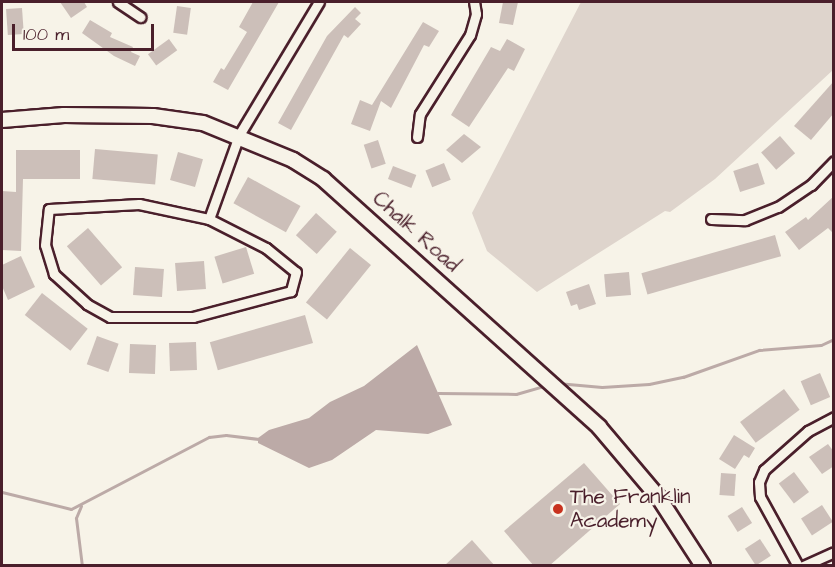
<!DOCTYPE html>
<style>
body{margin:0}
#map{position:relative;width:835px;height:567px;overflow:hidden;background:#f7f3e8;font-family:"Architects Daughter",sans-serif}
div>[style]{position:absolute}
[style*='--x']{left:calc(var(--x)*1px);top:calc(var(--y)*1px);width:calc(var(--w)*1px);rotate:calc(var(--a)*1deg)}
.green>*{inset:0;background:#ded4cc}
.water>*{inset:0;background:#bcaaa7}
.stream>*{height:3px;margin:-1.5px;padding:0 1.5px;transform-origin:1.5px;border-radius:1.5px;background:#bcaaa7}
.building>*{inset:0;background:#ccbfb9;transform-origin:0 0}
.roads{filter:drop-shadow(2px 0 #4a1f2b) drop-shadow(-2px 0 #4a1f2b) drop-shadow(0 2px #4a1f2b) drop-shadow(0 -2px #4a1f2b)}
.street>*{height:9px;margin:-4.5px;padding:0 4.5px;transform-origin:4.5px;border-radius:4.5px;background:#f7f3e8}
.secondary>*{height:14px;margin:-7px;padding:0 7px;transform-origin:7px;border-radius:7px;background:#f7f3e8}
.dots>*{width:16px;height:16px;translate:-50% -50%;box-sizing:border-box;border:3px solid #f7f3e8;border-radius:50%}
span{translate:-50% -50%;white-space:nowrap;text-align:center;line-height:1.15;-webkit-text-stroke:4.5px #f7f3e8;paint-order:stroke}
.street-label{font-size:21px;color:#4a1f2b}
.poi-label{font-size:21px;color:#4a1f2b}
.left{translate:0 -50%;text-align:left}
.frame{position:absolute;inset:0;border:3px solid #4a1f2b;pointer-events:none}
.scale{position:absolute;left:12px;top:24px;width:142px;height:27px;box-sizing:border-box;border:3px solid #4a1f2b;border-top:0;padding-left:8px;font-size:18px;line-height:21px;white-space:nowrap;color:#4a1f2b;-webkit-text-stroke:4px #f7f3e8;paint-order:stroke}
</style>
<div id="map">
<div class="green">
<i style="clip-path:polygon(581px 2px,833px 2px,833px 70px,715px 179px,670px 212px,665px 211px,537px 292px,487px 251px,472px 213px)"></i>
</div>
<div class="water">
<i style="clip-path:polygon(417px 345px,452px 425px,428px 434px,376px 430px,332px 460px,309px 468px,258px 443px,258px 438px,269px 430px,309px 418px,330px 402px,364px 386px)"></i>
</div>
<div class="stream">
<i style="--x:557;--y:383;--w:45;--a:5.1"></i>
<i style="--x:602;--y:387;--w:47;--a:-3.7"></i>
<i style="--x:649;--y:384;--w:35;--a:-12"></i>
<i style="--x:683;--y:377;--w:81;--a:-19.6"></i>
<i style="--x:759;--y:350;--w:62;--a:-4.6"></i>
<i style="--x:821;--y:345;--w:14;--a:-25"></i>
<i style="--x:438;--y:393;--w:78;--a:0.7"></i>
<i style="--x:516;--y:394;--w:32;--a:-16"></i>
<i style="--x:2;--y:492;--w:71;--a:13.8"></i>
<i style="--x:71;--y:509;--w:156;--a:-27.6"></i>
<i style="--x:209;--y:437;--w:17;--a:-7"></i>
<i style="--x:226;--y:435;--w:35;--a:7"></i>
<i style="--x:81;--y:506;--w:13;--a:113"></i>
<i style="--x:76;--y:518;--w:48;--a:82.9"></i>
</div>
<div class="building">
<i style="clip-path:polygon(60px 2px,84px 2px,87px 7px,71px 18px)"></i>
<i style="clip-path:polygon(253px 2px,279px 2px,228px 90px,213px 82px,221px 68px,224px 70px,247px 32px,239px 27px)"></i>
<i style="clip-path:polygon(503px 2px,518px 2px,513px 25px,499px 23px)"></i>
<i style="left:177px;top:6px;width:14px;height:27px;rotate:8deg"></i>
<i style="clip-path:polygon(355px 7px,361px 13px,355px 19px,361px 24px,348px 38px,344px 35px,291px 130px,278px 123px,327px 36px)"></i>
<i style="left:22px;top:8px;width:26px;height:16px;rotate:86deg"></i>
<i style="clip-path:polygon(90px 20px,112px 33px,110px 37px,133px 47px,131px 52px,140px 56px,135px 66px,114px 56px,82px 33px)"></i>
<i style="clip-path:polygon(423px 22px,439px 31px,429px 47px,424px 45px,391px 108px,381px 101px,370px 131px,351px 124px,360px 100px,372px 105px)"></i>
<i style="left:169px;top:39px;width:14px;height:26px;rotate:54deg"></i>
<i style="clip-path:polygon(507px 39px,525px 49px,514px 71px,508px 68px,469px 127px,451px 115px,491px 47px,500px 51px)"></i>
<i style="clip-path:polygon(834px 81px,834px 113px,811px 140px,794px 126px)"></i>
<i style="clip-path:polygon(464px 134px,481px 147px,462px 163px,446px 150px)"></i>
<i style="left:780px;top:136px;width:23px;height:25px;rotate:49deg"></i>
<i style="left:378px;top:140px;width:25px;height:15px;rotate:72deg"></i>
<i style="left:95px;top:149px;width:63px;height:30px;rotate:5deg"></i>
<i style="clip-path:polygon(16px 150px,80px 150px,80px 179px,23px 179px,21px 251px,2px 250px,2px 191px,16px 192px)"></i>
<i style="left:178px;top:152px;width:26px;height:29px;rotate:16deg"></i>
<i style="left:444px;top:163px;width:18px;height:20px;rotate:68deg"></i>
<i style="left:758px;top:163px;width:22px;height:26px;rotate:72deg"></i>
<i style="left:393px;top:166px;width:25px;height:14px;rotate:21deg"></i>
<i style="left:248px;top:177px;width:60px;height:30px;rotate:29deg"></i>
<i style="clip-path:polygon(834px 196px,834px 234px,828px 228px,799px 250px,785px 232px,806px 217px,808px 220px)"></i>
<i style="left:316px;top:213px;width:28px;height:30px;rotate:42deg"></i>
<i style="left:88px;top:228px;width:52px;height:28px;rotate:49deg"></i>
<i style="left:775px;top:235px;width:22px;height:139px;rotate:74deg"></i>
<i style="left:246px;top:247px;width:28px;height:33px;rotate:73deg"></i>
<i style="left:350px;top:248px;width:27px;height:70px;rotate:39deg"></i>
<i style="clip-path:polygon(21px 256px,35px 287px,8px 300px,2px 286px,2px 265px)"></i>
<i style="left:204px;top:261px;width:28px;height:29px;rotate:86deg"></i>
<i style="left:135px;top:267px;width:29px;height:28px;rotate:4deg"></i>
<i style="left:629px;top:272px;width:23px;height:25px;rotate:85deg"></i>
<i style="clip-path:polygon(589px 284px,596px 304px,579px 310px,577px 304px,571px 306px,566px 292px)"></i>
<i style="left:42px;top:293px;width:58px;height:28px;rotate:38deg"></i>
<i style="left:305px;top:315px;width:29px;height:99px;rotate:74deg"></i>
<i style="left:97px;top:336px;width:23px;height:30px;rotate:20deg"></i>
<i style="left:196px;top:342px;width:28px;height:27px;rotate:88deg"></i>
<i style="left:130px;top:344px;width:26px;height:29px;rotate:2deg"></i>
<i style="left:820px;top:373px;width:26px;height:21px;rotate:67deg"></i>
<i style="left:784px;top:389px;width:26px;height:55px;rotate:53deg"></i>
<i style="clip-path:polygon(734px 435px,755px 448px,749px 458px,744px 455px,735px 469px,719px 459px)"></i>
<i style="clip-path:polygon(828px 444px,834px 452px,834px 466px,822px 474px,809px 457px)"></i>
<i style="clip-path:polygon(584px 463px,620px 504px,549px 566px,534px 566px,504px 531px)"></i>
<i style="left:794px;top:472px;width:25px;height:19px;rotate:53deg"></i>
<i style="left:721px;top:473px;width:15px;height:22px;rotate:4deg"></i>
<i style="left:822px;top:505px;width:20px;height:25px;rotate:57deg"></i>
<i style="left:742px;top:507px;width:19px;height:17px;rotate:58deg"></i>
<i style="left:760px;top:539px;width:20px;height:18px;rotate:57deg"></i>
<i style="clip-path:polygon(472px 540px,495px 566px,444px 566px)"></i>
</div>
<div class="roads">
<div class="street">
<i style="--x:118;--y:2;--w:27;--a:34"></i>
<i style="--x:417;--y:137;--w:23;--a:-83"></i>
<i style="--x:420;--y:114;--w:93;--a:-57.7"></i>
<i style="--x:470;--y:35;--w:22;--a:-74"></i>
<i style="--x:476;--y:14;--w:12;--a:-99"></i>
<i style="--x:139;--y:204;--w:72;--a:12.1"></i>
<i style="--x:209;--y:219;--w:64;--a:27"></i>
<i style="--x:266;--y:248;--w:38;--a:39"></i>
<i style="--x:296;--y:272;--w:20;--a:105"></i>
<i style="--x:291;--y:291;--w:101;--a:165.1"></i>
<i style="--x:193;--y:317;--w:83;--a:180"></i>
<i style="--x:110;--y:317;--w:26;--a:-151"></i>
<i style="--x:87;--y:304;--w:45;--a:-137.7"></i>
<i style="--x:54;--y:274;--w:30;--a:-107"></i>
<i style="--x:45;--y:245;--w:36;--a:-84"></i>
<i style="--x:49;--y:209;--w:90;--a:-3.2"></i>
<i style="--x:209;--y:219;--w:89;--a:-70.3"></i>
<i style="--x:239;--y:135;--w:155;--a:-59"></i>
<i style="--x:711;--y:219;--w:34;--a:2"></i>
<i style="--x:745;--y:220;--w:35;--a:-22"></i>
<i style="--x:778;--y:207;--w:40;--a:-34"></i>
<i style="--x:811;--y:185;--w:33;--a:-46"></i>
<i style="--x:798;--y:566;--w:79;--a:-118.8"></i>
<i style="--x:760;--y:497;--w:15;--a:-94"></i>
<i style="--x:759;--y:482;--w:13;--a:-67"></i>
<i style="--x:764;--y:470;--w:59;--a:-41.6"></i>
<i style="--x:808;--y:431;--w:30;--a:-28"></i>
<i style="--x:803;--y:566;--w:34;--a:-24"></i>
</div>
<div class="secondary">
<i style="--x:2;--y:120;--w:62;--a:-4.6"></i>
<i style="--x:64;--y:115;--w:89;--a:0.6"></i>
<i style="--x:153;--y:116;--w:50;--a:8"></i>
<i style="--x:203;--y:123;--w:97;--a:22.3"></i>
<i style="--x:293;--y:160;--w:36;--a:32"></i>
<i style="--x:323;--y:179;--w:371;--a:41.9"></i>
<i style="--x:599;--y:427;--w:93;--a:49.8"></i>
<i style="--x:659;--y:498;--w:81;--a:57.1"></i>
</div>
</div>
<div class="dots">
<i style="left:558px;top:509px;background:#c8321e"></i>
</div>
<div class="street-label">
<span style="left:416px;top:232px;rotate:42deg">Chalk Road</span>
</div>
<div class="poi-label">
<span class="left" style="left:570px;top:509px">The Franklin<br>Academy</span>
</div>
<div class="frame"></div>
<div class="scale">100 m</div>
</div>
